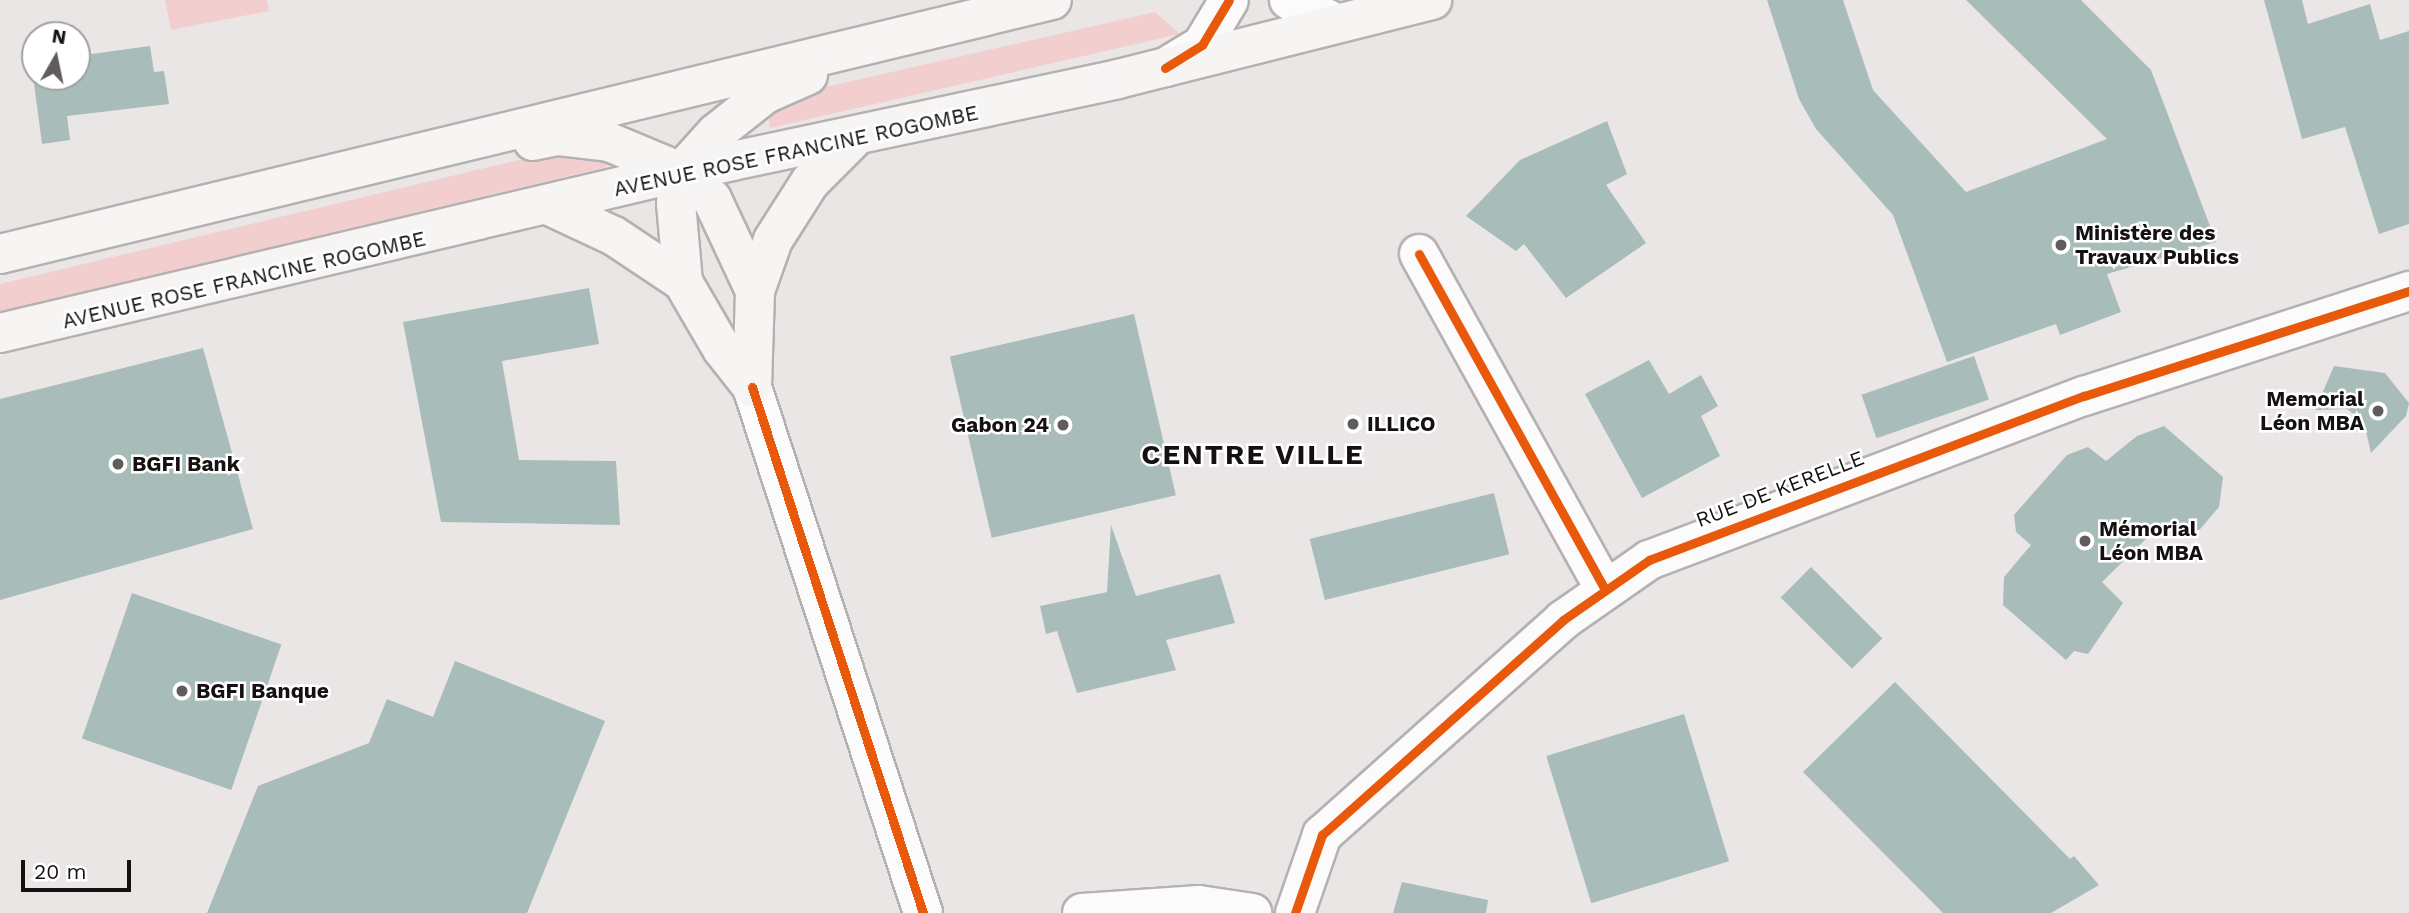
<!DOCTYPE html>
<meta charset="utf-8">
<style>
body{margin:0}
#map{position:relative;width:2409px;height:913px;overflow:hidden;background:#ebe6e6;font-family:"Work Sans",sans-serif}
div>[style]{position:absolute}
[style*='--x']{left:calc(var(--x)*1px);top:calc(var(--y)*1px);width:calc(var(--w)*1px);rotate:calc(var(--a)*1deg)}
.green>*{inset:0;background:#f2cecf}
.building>*{inset:0;background:#a8bcb9;transform-origin:0 0}
.roads{filter:drop-shadow(2px 0 #b5b1b1) drop-shadow(-2px 0 #b5b1b1) drop-shadow(0 2px #b5b1b1) drop-shadow(0 -2px #b5b1b1)}
.minor>*{height:38px;margin:-19px;padding:0 19px;transform-origin:19px;border-radius:19px;background:#fcfbfb}
.major>*{height:38px;margin:-19px;padding:0 19px;transform-origin:19px;border-radius:19px;background:#f7f4f4}
.cycleway>*{height:9px;margin:-4.5px;padding:0 4.5px;transform-origin:4.5px;border-radius:4.5px;background:#e8590c}
.dots>*{width:19px;height:19px;translate:-50% -50%;box-sizing:border-box;border:4px solid #fff;border-radius:50%}
span{translate:-50% -50%;white-space:nowrap;text-align:center;line-height:1.15;-webkit-text-stroke:5px #fff;paint-order:stroke}
.street-label{font-size:21px;color:#151111}
.poi-label{font-size:21px;color:#151111;font-weight:700}
.left{translate:0 -50%;text-align:left}
.right{translate:-100% -50%;text-align:right}
.district-label{font-size:28px;color:#151111;font-weight:700;letter-spacing:2px}
.north{position:absolute;left:21px;top:21px;width:70px;height:70px;box-sizing:border-box;background:#fff;border:2px solid #a1a0a0;border-radius:50%;rotate:9deg;font-size:19px;font-weight:700;line-height:28px;text-align:center;color:#151111}
.north::after{content:'';display:block;margin:auto;width:24px;height:32px;background:#605c5c;clip-path:polygon(50% 0,100% 100%,50% 72%,0 100%)}
.scale{position:absolute;left:21px;top:860px;width:110px;height:32px;box-sizing:border-box;border:4px solid #151111;border-top:0;padding-left:9px;font-size:21px;line-height:24px;white-space:nowrap;color:#151111;-webkit-text-stroke:5px #fff;paint-order:stroke}
</style>
<div id="map">
<div class="green">
<i style="clip-path:polygon(165px 0,267px 0,269px 11px,171px 30px)"></i>
<i style="clip-path:polygon(1155px 12px,1180px 34px,770px 128px,768px 116px,778px 106px,821px 88px)"></i>
<i style="clip-path:polygon(556px 151px,607px 159px,606px 167px,0 312px,0 284px)"></i>
</div>
<div class="building">
<i style="clip-path:polygon(1767px 0,1843px 0,1873px 90px,1966px 192px,2107px 139px,1966px 0,2081px 0,2151px 70px,2216px 242px,2107px 274px,2121px 312px,2060px 335px,2056px 324px,1947px 362px,1893px 215px,1816px 129px,1799px 99px)"></i>
<i style="clip-path:polygon(2264px 0,2302px 0,2308px 24px,2370px 4px,2380px 40px,2409px 31px,2409px 224px,2379px 234px,2345px 127px,2302px 139px)"></i>
<i style="clip-path:polygon(150px 46px,154px 72px,164px 71px,169px 104px,67px 116px,70px 140px,42px 144px,31px 61px,35px 77px,77px 77px,77px 56px)"></i>
<i style="clip-path:polygon(1607px 121px,1627px 174px,1606px 185px,1646px 243px,1566px 298px,1524px 244px,1516px 251px,1466px 216px,1520px 160px)"></i>
<i style="clip-path:polygon(589px 288px,599px 344px,502px 361px,519px 460px,616px 461px,620px 525px,441px 522px,403px 322px)"></i>
<i style="left:1134px;top:314px;width:186px;height:189px;rotate:77deg"></i>
<i style="clip-path:polygon(203px 348px,253px 529px,0 600px,0 399px)"></i>
<i style="left:1974px;top:356px;width:46px;height:119px;rotate:71deg"></i>
<i style="clip-path:polygon(1649px 360px,1669px 394px,1701px 375px,1718px 406px,1701px 416px,1720px 456px,1642px 498px,1585px 394px)"></i>
<i style="clip-path:polygon(2334px 366px,2385px 373px,2409px 403px,2406px 416px,2371px 453px,2364px 423px,2347px 409px,2315px 410px)"></i>
<i style="clip-path:polygon(2164px 426px,2223px 477px,2219px 507px,2196px 534px,2148px 537px,2102px 582px,2123px 603px,2088px 654px,2074px 651px,2066px 660px,2003px 605px,2004px 577px,2031px 545px,2016px 532px,2014px 515px,2067px 455px,2088px 447px,2106px 461px,2137px 436px)"></i>
<i style="left:1494px;top:493px;width:63px;height:190px;rotate:76deg"></i>
<i style="clip-path:polygon(1111px 525px,1136px 596px,1220px 574px,1235px 623px,1166px 640px,1176px 670px,1077px 693px,1057px 631px,1046px 634px,1040px 606px,1107px 592px)"></i>
<i style="left:1811px;top:567px;width:101px;height:43px;rotate:45deg"></i>
<i style="left:132px;top:593px;width:158px;height:154px;rotate:19deg"></i>
<i style="clip-path:polygon(455px 661px,605px 721px,527px 913px,207px 913px,258px 786px,369px 743px,387px 699px,433px 717px)"></i>
<i style="clip-path:polygon(1895px 682px,2070px 859px,2074px 856px,2099px 885px,2051px 913px,1943px 913px,1803px 772px)"></i>
<i style="left:1684px;top:714px;width:154px;height:144px;rotate:73deg"></i>
<i style="clip-path:polygon(1402px 882px,1488px 900px,1486px 913px,1393px 913px)"></i>
</div>
<div class="roads">
<div class="minor">
<i style="--x:1289;--y:0;--w:50;--a:26.1"></i>
<i style="--x:1166;--y:67;--w:42;--a:-31.4"></i>
<i style="--x:1202;--y:45;--w:52;--a:-59"></i>
<i style="--x:1419;--y:254;--w:382;--a:61"></i>
<i style="--x:752;--y:387;--w:553;--a:71.99"></i>
<i style="--x:1082;--y:913;--w:117;--a:-3.9"></i>
<i style="--x:1199;--y:905;--w:54;--a:8.6"></i>
<i style="--x:1295;--y:913;--w:83;--a:-70.9"></i>
<i style="--x:1322;--y:835;--w:323;--a:-41.7"></i>
<i style="--x:1563;--y:620;--w:105;--a:-34.9"></i>
<i style="--x:1649;--y:560;--w:465;--a:-20.7"></i>
<i style="--x:2084;--y:396;--w:342;--a:-17.9"></i>
</div>
<div class="major">
<i style="--x:533;--y:141;--w:25;--a:-12"></i>
<i style="--x:557;--y:136;--w:52;--a:6.6"></i>
<i style="--x:609;--y:142;--w:78;--a:22.6"></i>
<i style="--x:681;--y:172;--w:41;--a:41.1"></i>
<i style="--x:712;--y:199;--w:102;--a:64.9"></i>
<i style="--x:552;--y:207;--w:68;--a:25.1"></i>
<i style="--x:614;--y:236;--w:83;--a:33.7"></i>
<i style="--x:0;--y:254;--w:1082;--a:-13.57"></i>
<i style="--x:0;--y:333;--w:700;--a:-13.3"></i>
<i style="--x:681;--y:172;--w:447;--a:-12"></i>
<i style="--x:1118;--y:79;--w:324;--a:-14.1"></i>
<i style="--x:752;--y:387;--w:48;--a:-128.3"></i>
<i style="--x:722;--y:349;--w:78;--a:-120.2"></i>
<i style="--x:683;--y:282;--w:79;--a:-95.1"></i>
<i style="--x:676;--y:203;--w:31;--a:-81"></i>
<i style="--x:681;--y:172;--w:52;--a:-48.1"></i>
<i style="--x:716;--y:133;--w:63;--a:-38.5"></i>
<i style="--x:765;--y:94;--w:47;--a:-23.8"></i>
<i style="--x:752;--y:387;--w:96;--a:-88.2"></i>
<i style="--x:755;--y:291;--w:54;--a:-70.6"></i>
<i style="--x:773;--y:240;--w:69;--a:-57.5"></i>
<i style="--x:810;--y:182;--w:59;--a:-45"></i>
</div>
</div>
<div class="cycleway">
<i style="--x:1165;--y:68;--w:44;--a:-31.9"></i>
<i style="--x:1202;--y:45;--w:52;--a:-59"></i>
<i style="--x:1419;--y:254;--w:382;--a:61"></i>
<i style="--x:752;--y:387;--w:553;--a:71.99"></i>
<i style="--x:1295;--y:913;--w:83;--a:-70.9"></i>
<i style="--x:1322;--y:835;--w:323;--a:-41.7"></i>
<i style="--x:1563;--y:620;--w:105;--a:-34.9"></i>
<i style="--x:1649;--y:560;--w:465;--a:-20.7"></i>
<i style="--x:2084;--y:396;--w:342;--a:-17.9"></i>
</div>
<div class="dots">
<i style="left:2061px;top:245px;background:#605c5c"></i>
<i style="left:2378px;top:411px;background:#605c5c"></i>
<i style="left:1353px;top:424px;background:#605c5c"></i>
<i style="left:1063px;top:425px;background:#605c5c"></i>
<i style="left:118px;top:464px;background:#605c5c"></i>
<i style="left:2085px;top:541px;background:#605c5c"></i>
<i style="left:182px;top:691px;background:#605c5c"></i>
</div>
<div class="street-label">
<span style="left:796px;top:151px;rotate:-12deg">AVENUE ROSE FRANCINE ROGOMBE</span>
<span style="left:244px;top:280px;rotate:-13deg">AVENUE ROSE FRANCINE ROGOMBE</span>
<span style="left:1780px;top:489px;rotate:-21deg">RUE DE KERELLE</span>
</div>
<div class="poi-label">
<span class="left" style="left:2075px;top:245px">Ministère des<br>Travaux Publics</span>
<span class="right" style="left:2364px;top:411px">Memorial<br>Léon MBA</span>
<span class="left" style="left:1367px;top:424px">ILLICO</span>
<span class="right" style="left:1049px;top:425px">Gabon 24</span>
<span class="left" style="left:132px;top:464px">BGFI Bank</span>
<span class="left" style="left:2099px;top:541px">Mémorial<br>Léon MBA</span>
<span class="left" style="left:196px;top:691px">BGFI Banque</span>
</div>
<div class="district-label">
<span style="left:1253px;top:455px">CENTRE VILLE</span>
</div>
<div class="north">N</div>
<div class="scale">20 m</div>
</div>
